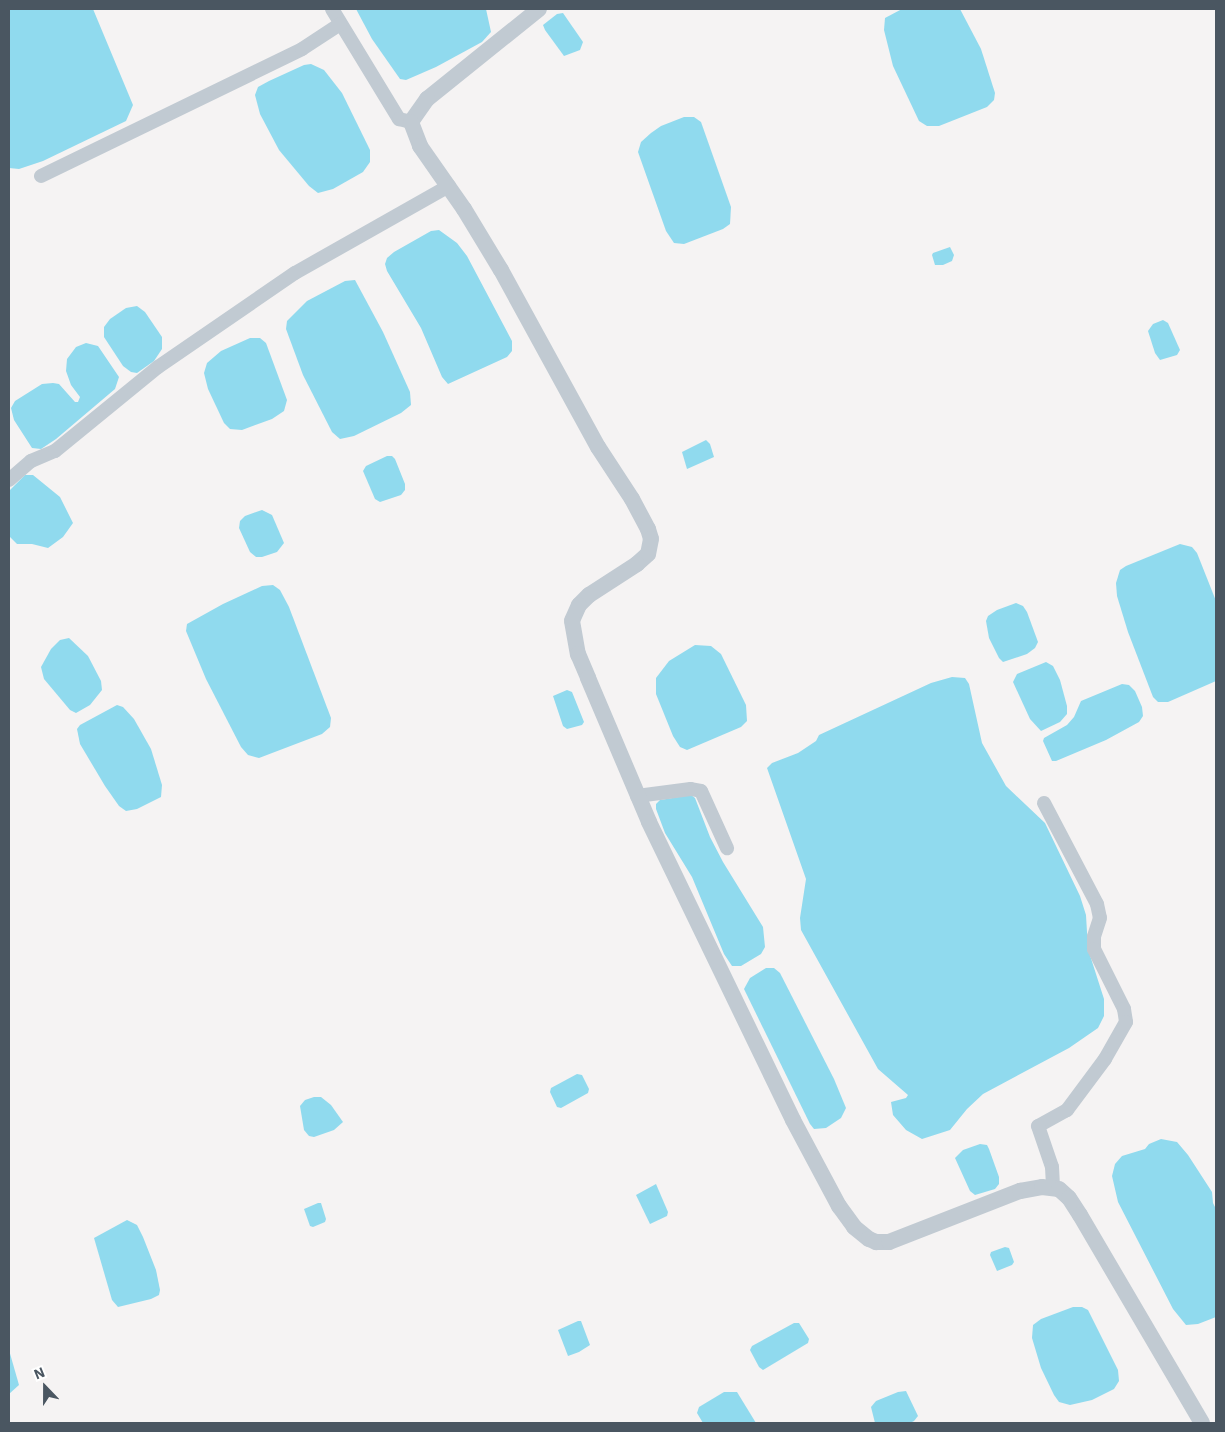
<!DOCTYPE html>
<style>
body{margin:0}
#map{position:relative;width:1225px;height:1432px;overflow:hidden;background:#f5f3f3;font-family:"IBM Plex Sans",sans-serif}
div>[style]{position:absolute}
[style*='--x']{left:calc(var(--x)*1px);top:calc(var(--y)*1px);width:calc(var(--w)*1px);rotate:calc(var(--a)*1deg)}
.water>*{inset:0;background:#90daee}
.minor>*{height:14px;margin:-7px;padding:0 7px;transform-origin:7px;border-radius:7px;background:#c1cad2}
.tertiary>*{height:16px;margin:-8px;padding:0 8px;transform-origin:8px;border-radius:8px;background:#c1cad2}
span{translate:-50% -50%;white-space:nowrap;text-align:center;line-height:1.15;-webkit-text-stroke:4px #fff;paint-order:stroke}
.frame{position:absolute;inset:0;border:10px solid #4a5661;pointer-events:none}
.north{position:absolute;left:20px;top:1362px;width:50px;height:50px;-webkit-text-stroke:4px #fff;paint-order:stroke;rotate:338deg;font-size:14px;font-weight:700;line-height:20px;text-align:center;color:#4a5661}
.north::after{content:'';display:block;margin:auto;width:18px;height:22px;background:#4a5661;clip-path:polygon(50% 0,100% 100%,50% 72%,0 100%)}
</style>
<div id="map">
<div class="water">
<i style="clip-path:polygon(9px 9px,93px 9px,133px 105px,126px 121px,43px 161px,19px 169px,9px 168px)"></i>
<i style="clip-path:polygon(356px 9px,486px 9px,491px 32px,482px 42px,436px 67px,406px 80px,400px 79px,372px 39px)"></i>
<i style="clip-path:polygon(902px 9px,960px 9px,981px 49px,995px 93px,994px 100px,987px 107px,939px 126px,927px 126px,919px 121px,893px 66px,884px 30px,885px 18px)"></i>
<i style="clip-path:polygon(563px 13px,583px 42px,580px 50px,564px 56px,545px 30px,543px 25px,557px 14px)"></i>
<i style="clip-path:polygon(311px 64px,324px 70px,342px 93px,370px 150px,370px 162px,363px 172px,333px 189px,318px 193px,309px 186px,279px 150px,260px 114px,255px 95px,258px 87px,269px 81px,304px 65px)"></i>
<i style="clip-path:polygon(684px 117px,694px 117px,701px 122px,731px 207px,730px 224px,723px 229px,684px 244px,674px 243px,666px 231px,638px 152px,641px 142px,651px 133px,661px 126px)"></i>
<i style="clip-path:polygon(439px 230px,457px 243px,467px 256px,512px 341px,512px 351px,507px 357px,448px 384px,442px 377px,421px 328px,387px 271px,385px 264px,387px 258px,394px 252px,431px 231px)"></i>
<i style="clip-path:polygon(950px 247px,954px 255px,952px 261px,943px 265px,935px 265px,932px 255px,933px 253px)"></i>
<i style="clip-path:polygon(355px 280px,383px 332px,410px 392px,411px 405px,401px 413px,354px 436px,340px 439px,332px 432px,303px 375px,286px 329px,287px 321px,307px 301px,345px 281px)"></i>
<i style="clip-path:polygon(137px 306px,145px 312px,162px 337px,162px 349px,154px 361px,137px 373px,131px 372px,123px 366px,104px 337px,104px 327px,110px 319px,126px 308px)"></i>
<i style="clip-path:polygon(1163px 320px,1168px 323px,1180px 350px,1177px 355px,1160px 360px,1155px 353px,1148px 331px,1153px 324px)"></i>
<i style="clip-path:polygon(250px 338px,260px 338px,266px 343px,287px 400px,284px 411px,272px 419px,242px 430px,230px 429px,224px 423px,208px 389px,204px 373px,207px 363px,221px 351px)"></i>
<i style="clip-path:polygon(86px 343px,98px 346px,119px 377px,115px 389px,56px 439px,41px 449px,32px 448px,14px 420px,11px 408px,15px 401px,42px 384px,53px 383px,59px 384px,75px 402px,78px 402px,80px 397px,71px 385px,66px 371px,67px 359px,76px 347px)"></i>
<i style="clip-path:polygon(706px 440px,710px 444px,714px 457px,687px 469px,682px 452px)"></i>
<i style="clip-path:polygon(387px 456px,392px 456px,395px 459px,405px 484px,405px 490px,401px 495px,380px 502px,375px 499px,363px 471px,366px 466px)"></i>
<i style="clip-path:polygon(25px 475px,33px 475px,60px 497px,73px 523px,63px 537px,48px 548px,32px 544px,17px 544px,9px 536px,9px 491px)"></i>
<i style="clip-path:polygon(262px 510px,272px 515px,284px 543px,277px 552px,262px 557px,256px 557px,250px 552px,239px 528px,240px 521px,245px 516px)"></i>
<i style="clip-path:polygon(1180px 544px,1192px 547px,1197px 553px,1216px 601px,1216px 681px,1168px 702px,1158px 702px,1153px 697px,1128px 632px,1117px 596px,1116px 583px,1120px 570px,1126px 566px)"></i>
<i style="clip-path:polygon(273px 585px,280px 590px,289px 607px,331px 718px,330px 727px,322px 734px,259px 758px,248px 755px,241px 747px,206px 679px,186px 631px,187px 624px,223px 604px,262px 586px)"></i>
<i style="clip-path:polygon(1016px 603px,1023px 606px,1027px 612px,1038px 642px,1035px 648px,1027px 654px,1003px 662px,999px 658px,989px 638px,986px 621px,988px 616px,997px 610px)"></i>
<i style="clip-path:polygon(69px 638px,88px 656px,101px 681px,102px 690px,90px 705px,76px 713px,70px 710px,44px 679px,41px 667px,51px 649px,60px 640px)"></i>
<i style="clip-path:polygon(695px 645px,711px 646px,721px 654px,746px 705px,747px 721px,741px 727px,687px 750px,680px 747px,673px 736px,656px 694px,656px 678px,669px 661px)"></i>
<i style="clip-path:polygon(1046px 662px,1053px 666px,1060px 680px,1067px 706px,1067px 714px,1060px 722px,1041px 731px,1030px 719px,1013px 682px,1017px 674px)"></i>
<i style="clip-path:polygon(952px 677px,965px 678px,969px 684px,982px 743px,1006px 786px,1045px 823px,1080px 896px,1086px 915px,1088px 949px,1104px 999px,1104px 1016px,1098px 1028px,1069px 1048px,983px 1094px,967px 1109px,950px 1130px,922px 1139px,906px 1130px,893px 1115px,891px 1102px,906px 1098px,908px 1095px,878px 1069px,801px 930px,800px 918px,806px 879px,767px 768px,772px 763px,798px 753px,816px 741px,819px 735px,931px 683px)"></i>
<i style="clip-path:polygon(1122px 684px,1129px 685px,1135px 691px,1142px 707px,1143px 716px,1139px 722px,1106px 740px,1056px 761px,1052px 761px,1043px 741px,1044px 738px,1067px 725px,1074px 717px,1081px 701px)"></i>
<i style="clip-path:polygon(567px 690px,572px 692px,584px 722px,582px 725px,567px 729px,563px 726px,553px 696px)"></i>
<i style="clip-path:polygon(117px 705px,123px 707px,134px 719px,151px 749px,162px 785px,161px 797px,137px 809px,126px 811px,119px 806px,105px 786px,80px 744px,77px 729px,80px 725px)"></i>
<i style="clip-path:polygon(691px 795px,695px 798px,710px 837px,723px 862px,763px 927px,765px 947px,761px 954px,741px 966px,732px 966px,724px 954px,692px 877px,665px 833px,656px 809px,656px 804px,660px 800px)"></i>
<i style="clip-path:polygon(766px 968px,774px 968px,780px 973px,834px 1079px,846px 1108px,841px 1118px,826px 1128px,814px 1129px,810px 1124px,744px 989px,750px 978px)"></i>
<i style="clip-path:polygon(577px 1074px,582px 1075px,589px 1089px,588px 1093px,561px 1108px,557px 1107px,550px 1092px,551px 1088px)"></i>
<i style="clip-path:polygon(314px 1097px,321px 1097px,331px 1105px,343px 1122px,334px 1130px,314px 1137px,309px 1136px,304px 1130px,300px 1106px,305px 1100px)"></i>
<i style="clip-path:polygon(1161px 1139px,1177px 1142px,1188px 1155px,1212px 1192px,1213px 1203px,1216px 1209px,1216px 1317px,1198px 1324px,1186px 1325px,1173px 1309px,1118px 1202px,1112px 1176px,1115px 1164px,1122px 1156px,1145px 1149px,1149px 1144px)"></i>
<i style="clip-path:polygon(980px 1144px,987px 1145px,989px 1149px,999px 1177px,999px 1184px,995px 1189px,975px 1195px,970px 1191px,955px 1158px,963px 1150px)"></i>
<i style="clip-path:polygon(656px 1184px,668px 1212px,667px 1216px,650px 1224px,636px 1195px)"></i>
<i style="clip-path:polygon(318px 1203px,321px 1203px,326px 1219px,325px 1222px,313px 1227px,310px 1226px,304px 1209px)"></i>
<i style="clip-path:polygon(127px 1220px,137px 1225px,143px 1237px,156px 1270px,160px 1290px,159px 1295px,151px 1299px,118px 1307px,112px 1300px,94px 1238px)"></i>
<i style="clip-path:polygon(1005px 1247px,1009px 1248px,1014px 1262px,1012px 1265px,997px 1271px,990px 1255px,991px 1252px)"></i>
<i style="clip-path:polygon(1073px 1307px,1082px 1307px,1088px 1310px,1118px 1370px,1119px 1381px,1114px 1389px,1092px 1400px,1070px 1405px,1059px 1402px,1054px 1395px,1041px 1368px,1032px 1338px,1033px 1325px,1041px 1319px)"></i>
<i style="clip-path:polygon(578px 1321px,581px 1321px,590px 1345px,579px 1352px,568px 1356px,558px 1330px)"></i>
<i style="clip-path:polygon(794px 1323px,799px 1323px,809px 1339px,808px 1343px,763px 1370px,759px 1367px,750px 1350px,752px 1346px)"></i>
<i style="clip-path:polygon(9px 1350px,19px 1385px,9px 1394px)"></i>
<i style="clip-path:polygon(906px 1391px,918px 1416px,914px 1421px,910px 1423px,875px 1423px,871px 1407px,876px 1401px,898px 1392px)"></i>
<i style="clip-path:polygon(724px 1392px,737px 1392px,756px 1423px,703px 1423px,697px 1413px,699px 1407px)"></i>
</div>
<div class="minor">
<i style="--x:332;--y:9;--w:129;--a:58.7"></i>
<i style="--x:399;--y:119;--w:12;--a:14"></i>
<i style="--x:41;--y:176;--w:290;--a:-25.9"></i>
<i style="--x:302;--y:49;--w:45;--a:-33.3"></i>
<i style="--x:9;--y:480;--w:29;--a:-41"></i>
<i style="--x:31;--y:461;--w:26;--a:-23"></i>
<i style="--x:55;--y:451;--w:133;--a:-39.2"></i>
<i style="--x:158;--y:367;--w:166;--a:-34.5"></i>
<i style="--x:295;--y:273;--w:177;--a:-29.5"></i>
<i style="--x:637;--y:796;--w:54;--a:-7.4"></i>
<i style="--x:691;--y:789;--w:10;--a:11"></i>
<i style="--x:701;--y:791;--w:63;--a:65.5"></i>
<i style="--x:1044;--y:803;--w:114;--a:62.3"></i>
<i style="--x:1097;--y:904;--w:14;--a:78"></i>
<i style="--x:1100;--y:918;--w:20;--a:108"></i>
<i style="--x:1094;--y:937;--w:12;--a:90"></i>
<i style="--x:1094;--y:949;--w:67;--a:63.4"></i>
<i style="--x:1124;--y:1009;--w:13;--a:81"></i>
<i style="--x:1126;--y:1022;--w:43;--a:119.6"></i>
<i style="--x:1105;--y:1059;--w:64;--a:126.7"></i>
<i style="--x:1067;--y:1110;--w:33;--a:151"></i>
<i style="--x:1038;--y:1126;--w:43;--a:71.1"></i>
<i style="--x:1052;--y:1167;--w:21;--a:87"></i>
</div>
<div class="tertiary">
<i style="--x:539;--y:9;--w:144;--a:141.2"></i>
<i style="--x:427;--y:99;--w:28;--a:125"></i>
<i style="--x:411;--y:122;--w:26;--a:69"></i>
<i style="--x:420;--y:146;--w:77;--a:55.1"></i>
<i style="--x:464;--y:209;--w:71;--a:58.8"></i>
<i style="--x:501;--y:270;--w:202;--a:61.3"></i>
<i style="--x:598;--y:447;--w:62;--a:56.8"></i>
<i style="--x:632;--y:499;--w:34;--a:62"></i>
<i style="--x:648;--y:529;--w:10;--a:73"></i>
<i style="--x:651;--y:539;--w:15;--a:101"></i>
<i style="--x:648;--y:554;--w:15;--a:138"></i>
<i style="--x:637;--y:564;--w:57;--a:147.1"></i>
<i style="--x:589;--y:595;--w:14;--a:135"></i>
<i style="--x:579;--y:605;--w:17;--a:114"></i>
<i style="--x:572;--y:621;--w:34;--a:80"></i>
<i style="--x:578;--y:654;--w:26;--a:67"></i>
<i style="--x:588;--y:678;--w:156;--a:67"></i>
<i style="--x:649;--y:822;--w:331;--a:64.2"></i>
<i style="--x:793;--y:1120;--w:98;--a:61.9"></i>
<i style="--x:839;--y:1206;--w:26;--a:54"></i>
<i style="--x:854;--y:1227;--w:19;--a:39"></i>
<i style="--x:869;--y:1239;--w:8;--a:23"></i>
<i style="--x:876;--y:1242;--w:13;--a:0"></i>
<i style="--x:889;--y:1242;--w:141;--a:-21.3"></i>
<i style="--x:1020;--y:1191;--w:22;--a:-10"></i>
<i style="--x:1042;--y:1187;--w:17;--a:7"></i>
<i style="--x:1059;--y:1189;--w:13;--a:42"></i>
<i style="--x:1069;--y:1198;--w:20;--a:57"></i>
<i style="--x:1080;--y:1215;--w:241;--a:59.6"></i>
</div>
<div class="frame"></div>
<div class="north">N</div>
</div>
